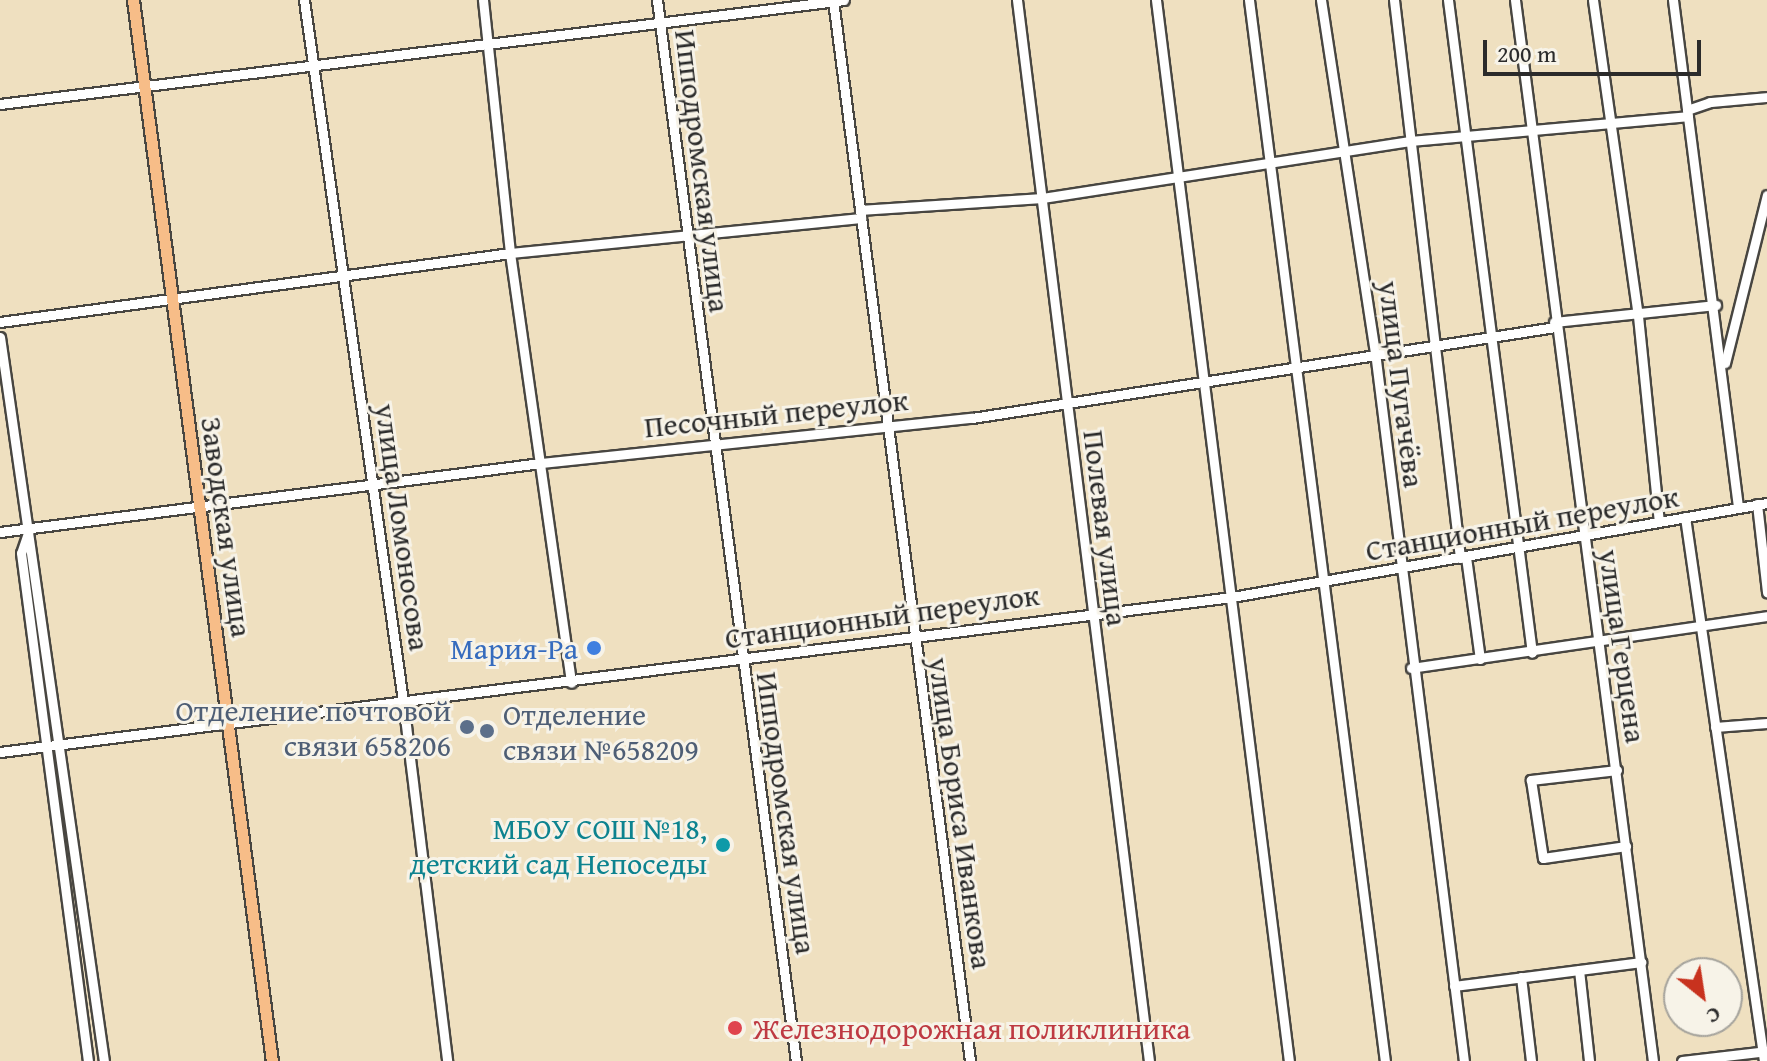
<!DOCTYPE html>
<meta charset="utf-8">
<style>
body{margin:0}
#map{position:relative;width:1767px;height:1061px;overflow:hidden;background:#efe0c0;font-family:"Gentium Book Plus",serif}
div>[style]{position:absolute}
[style*='--x']{left:calc(var(--x)*1px);top:calc(var(--y)*1px);width:calc(var(--w)*1px);rotate:calc(var(--a)*1deg)}
.roads{filter:drop-shadow(2px 0 #484641) drop-shadow(-2px 0 #484641) drop-shadow(0 2px #484641) drop-shadow(0 -2px #484641)}
.minor>*{height:9px;margin:-4.5px;padding:0 4.5px;transform-origin:4.5px;border-radius:4.5px;background:#fff}
.major>*{height:11px;margin:-5.5px;padding:0 5.5px;transform-origin:5.5px;border-radius:5.5px;background:#f7bd88}
.dots>*{width:22px;height:22px;translate:-50% -50%;box-sizing:border-box;border:4px solid #f7f3e8;border-radius:50%}
span{translate:-50% -50%;white-space:nowrap;text-align:center;line-height:1.15;-webkit-text-stroke:6px #f7f3e8;paint-order:stroke}
.street-label{font-size:30px;color:#2b2b2b}
.shop-label{font-size:30px;color:#366cbe}
.right{translate:-100% -50%;text-align:right}
.service-label{font-size:30px;color:#4e5e75}
.left{translate:0 -50%;text-align:left}
.culture-label{font-size:30px;color:#0d838f}
.health-label{font-size:30px;color:#be3a42}
.north{position:absolute;left:1663px;top:957px;width:80px;height:80px;box-sizing:border-box;background:#f7f3e8;border:2px solid #a5a39c;border-radius:50%;rotate:150deg;font-size:22px;font-weight:700;line-height:32px;text-align:center;color:#2b2b2b}
.north::after{content:'';display:block;margin:auto;width:28px;height:36px;background:#c8321e;clip-path:polygon(50% 0,100% 100%,50% 72%,0 100%)}
.scale{position:absolute;left:1483px;top:40px;width:218px;height:36px;box-sizing:border-box;border:4px solid #2b2b2b;border-top:0;padding-left:10px;font-size:24px;line-height:28px;white-space:nowrap;color:#2b2b2b;-webkit-text-stroke:6px #f7f3e8;paint-order:stroke}
</style>
<div id="map">
<div class="roads">
<div class="minor">
<i style="--x:304;--y:0;--w:708;--a:81.96"></i>
<i style="--x:403;--y:701;--w:363;--a:83"></i>
<i style="--x:483;--y:0;--w:254;--a:83.9"></i>
<i style="--x:510;--y:253;--w:434;--a:81.9"></i>
<i style="--x:657;--y:0;--w:1070;--a:82.54"></i>
<i style="--x:833;--y:0;--w:1070;--a:82.64"></i>
<i style="--x:1017;--y:0;--w:1069;--a:82.91"></i>
<i style="--x:1156;--y:0;--w:1069;--a:82.86"></i>
<i style="--x:1249;--y:0;--w:1070;--a:82.7"></i>
<i style="--x:1321;--y:0;--w:356;--a:81.3"></i>
<i style="--x:1375;--y:352;--w:715;--a:82.85"></i>
<i style="--x:1394;--y:0;--w:562;--a:83.25"></i>
<i style="--x:1448;--y:0;--w:658;--a:82.67"></i>
<i style="--x:1515;--y:0;--w:1070;--a:82.59"></i>
<i style="--x:1593;--y:0;--w:319;--a:81.9"></i>
<i style="--x:1638;--y:316;--w:206;--a:84.2"></i>
<i style="--x:1673;--y:0;--w:511;--a:82.69"></i>
<i style="--x:0;--y:104;--w:850;--a:-7.02"></i>
<i style="--x:1687;--y:110;--w:24;--a:-19"></i>
<i style="--x:1710;--y:102;--w:57;--a:-5"></i>
<i style="--x:860;--y:210;--w:182;--a:-3.8"></i>
<i style="--x:1042;--y:198;--w:371;--a:-8.8"></i>
<i style="--x:1409;--y:141;--w:280;--a:-5.1"></i>
<i style="--x:0;--y:322;--w:515;--a:-7.7"></i>
<i style="--x:510;--y:253;--w:353;--a:-5.7"></i>
<i style="--x:1554;--y:322;--w:163;--a:-6"></i>
<i style="--x:0;--y:337;--w:731;--a:81.83"></i>
<i style="--x:1725;--y:363;--w:173;--a:-76"></i>
<i style="--x:1757;--y:504;--w:89;--a:83.5"></i>
<i style="--x:1685;--y:517;--w:550;--a:81.74"></i>
<i style="--x:29;--y:530;--w:24;--a:109"></i>
<i style="--x:21;--y:553;--w:512;--a:82.49"></i>
<i style="--x:0;--y:532;--w:545;--a:-7.27"></i>
<i style="--x:541;--y:463;--w:433;--a:-6"></i>
<i style="--x:972;--y:418;--w:590;--a:-8.87"></i>
<i style="--x:1466;--y:557;--w:103;--a:82.2"></i>
<i style="--x:1411;--y:668;--w:360;--a:-8.3"></i>
<i style="--x:1715;--y:727;--w:52;--a:-4.4"></i>
<i style="--x:0;--y:752;--w:1242;--a:-7.17"></i>
<i style="--x:1232;--y:597;--w:543;--a:-9.97"></i>
<i style="--x:1617;--y:770;--w:87;--a:173.4"></i>
<i style="--x:1531;--y:780;--w:79;--a:81.3"></i>
<i style="--x:1543;--y:858;--w:84;--a:-8.2"></i>
<i style="--x:1579;--y:970;--w:92;--a:83.7"></i>
<i style="--x:1521;--y:977;--w:85;--a:83.2"></i>
<i style="--x:1454;--y:986;--w:189;--a:-7.3"></i>
<i style="--x:1682;--y:1061;--w:86;--a:-6.7"></i>
</div>
<div class="major">
<i style="--x:133;--y:0;--w:1070;--a:82.54"></i>
</div>
</div>
<div class="dots">
<i style="left:594px;top:648px;background:#3f7fe0"></i>
<i style="left:467px;top:727px;background:#5c6f8a"></i>
<i style="left:487px;top:731px;background:#5c6f8a"></i>
<i style="left:723px;top:845px;background:#0f9aa8"></i>
<i style="left:735px;top:1028px;background:#e0444e"></i>
</div>
<div class="street-label">
<span style="left:703px;top:171px;rotate:83deg">Ипподромская улица</span>
<span style="left:1402px;top:384px;rotate:83deg">улица Пугачёва</span>
<span style="left:776px;top:413px;rotate:-6deg">Песочный переулок</span>
<span style="left:1522px;top:523px;rotate:-10deg">Станционный переулок</span>
<span style="left:227px;top:527px;rotate:82deg">Заводская улица</span>
<span style="left:403px;top:527px;rotate:82deg">улица Ломоносова</span>
<span style="left:1106px;top:528px;rotate:83deg">Полевая улица</span>
<span style="left:882px;top:616px;rotate:-8deg">Станционный переулок</span>
<span style="left:1623px;top:646px;rotate:82deg">улица Герцена</span>
<span style="left:787px;top:813px;rotate:82deg">Ипподромская улица</span>
<span style="left:961px;top:813px;rotate:82deg">улица Бориса Иванкова</span>
</div>
<div class="shop-label">
<span class="right" style="left:578px;top:648px">Мария-Ра</span>
</div>
<div class="service-label">
<span class="right" style="left:451px;top:727px">Отделение почтовой<br>связи 658206</span>
<span class="left" style="left:503px;top:731px">Отделение<br>связи №658209</span>
</div>
<div class="culture-label">
<span class="right" style="left:707px;top:845px">МБОУ СОШ №18,<br>детский сад Непоседы</span>
</div>
<div class="health-label">
<span class="left" style="left:753px;top:1028px">Железнодорожная поликлиника</span>
</div>
<div class="north">С</div>
<div class="scale">200 m</div>
</div>
